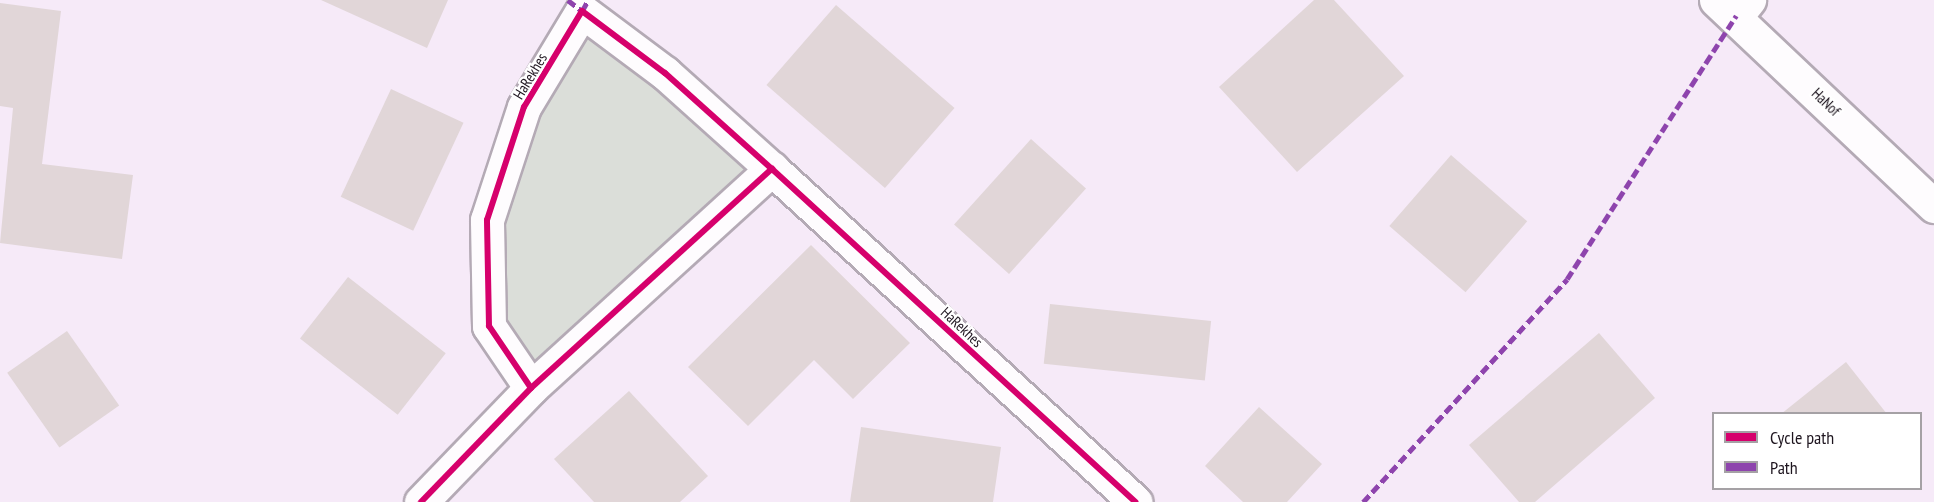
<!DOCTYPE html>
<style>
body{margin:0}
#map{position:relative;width:1934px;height:502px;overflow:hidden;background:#f6eaf8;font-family:"PT Sans Narrow",sans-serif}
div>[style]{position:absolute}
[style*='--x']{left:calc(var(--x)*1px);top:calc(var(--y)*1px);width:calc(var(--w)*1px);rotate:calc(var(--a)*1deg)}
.green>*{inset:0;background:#dbded9}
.building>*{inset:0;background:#e1d6d8;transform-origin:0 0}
.roads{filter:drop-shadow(2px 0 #b4aab5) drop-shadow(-2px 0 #b4aab5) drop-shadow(0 2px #b4aab5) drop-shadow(0 -2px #b4aab5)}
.street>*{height:33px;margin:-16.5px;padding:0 16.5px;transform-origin:16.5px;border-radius:16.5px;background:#fefcfe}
.secondary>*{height:33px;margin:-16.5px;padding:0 16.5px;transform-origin:16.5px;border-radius:16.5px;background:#fefcfe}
.quiet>*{height:4.5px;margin-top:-2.25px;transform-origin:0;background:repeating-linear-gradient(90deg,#8e44ad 0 9px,transparent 0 13.5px)}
.cycleway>*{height:6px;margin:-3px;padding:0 3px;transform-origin:3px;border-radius:3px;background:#d6006c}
span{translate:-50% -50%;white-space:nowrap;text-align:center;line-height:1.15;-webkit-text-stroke:4.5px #fff;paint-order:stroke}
.street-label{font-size:15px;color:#1e151f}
.legend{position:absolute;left:1712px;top:412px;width:210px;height:78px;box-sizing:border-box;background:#fff;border:2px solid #a5a1a5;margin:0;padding:8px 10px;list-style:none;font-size:18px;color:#1e151f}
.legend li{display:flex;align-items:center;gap:12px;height:30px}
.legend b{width:30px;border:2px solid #a5a1a5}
</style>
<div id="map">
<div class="green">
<i style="clip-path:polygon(582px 11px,772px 169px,531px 388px,489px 326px,487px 220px)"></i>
</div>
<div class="building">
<i style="clip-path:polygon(321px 0,448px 0,427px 48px)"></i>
<i style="clip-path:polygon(1314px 0,1334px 0,1404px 76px,1297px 172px,1219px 87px)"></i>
<i style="clip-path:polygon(0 3px,61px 11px,42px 164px,133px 175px,122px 259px,0 243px,13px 108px,0 106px)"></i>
<i style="left:836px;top:5px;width:157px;height:106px;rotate:41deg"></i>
<i style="left:391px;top:89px;width:80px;height:119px;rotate:25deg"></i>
<i style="left:1031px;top:139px;width:74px;height:115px;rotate:42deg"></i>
<i style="left:1451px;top:155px;width:101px;height:94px;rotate:41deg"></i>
<i style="clip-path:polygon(811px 245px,910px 343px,853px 399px,814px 360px,748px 426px,688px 367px)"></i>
<i style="left:348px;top:277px;width:124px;height:78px;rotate:38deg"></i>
<i style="left:1050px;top:304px;width:162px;height:60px;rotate:6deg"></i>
<i style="left:67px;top:331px;width:91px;height:73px;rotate:55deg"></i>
<i style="clip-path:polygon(1599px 333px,1655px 398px,1535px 502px,1519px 502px,1469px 445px)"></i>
<i style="clip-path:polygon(1846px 362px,1887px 414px,1781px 414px)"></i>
<i style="clip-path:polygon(629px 391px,708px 476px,680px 502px,594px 502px,554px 459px)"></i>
<i style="clip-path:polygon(1259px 407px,1322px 464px,1287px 502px,1243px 502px,1205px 466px)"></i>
<i style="clip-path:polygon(861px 427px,1001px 447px,993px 502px,850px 502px)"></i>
</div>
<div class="roads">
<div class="street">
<i style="--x:1736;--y:16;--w:21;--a:-51"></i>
<i style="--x:531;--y:388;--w:75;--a:-124.1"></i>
<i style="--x:489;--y:326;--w:106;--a:-91.1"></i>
<i style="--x:487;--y:220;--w:119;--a:-71.9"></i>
<i style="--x:524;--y:107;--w:112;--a:-58.9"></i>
<i style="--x:582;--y:11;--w:104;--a:36.8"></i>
<i style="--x:665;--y:73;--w:144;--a:41.9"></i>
<i style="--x:421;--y:502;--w:158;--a:-46"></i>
<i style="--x:531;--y:388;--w:326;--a:-42.3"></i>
<i style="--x:772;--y:169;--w:493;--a:42.5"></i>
</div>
<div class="secondary">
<i style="--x:1716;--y:0;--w:300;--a:43.4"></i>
</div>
</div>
<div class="quiet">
<i style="--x:568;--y:0;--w:18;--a:38"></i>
<i style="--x:582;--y:11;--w:13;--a:-61"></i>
<i style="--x:1363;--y:502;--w:302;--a:-47.5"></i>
<i style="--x:1567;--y:279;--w:313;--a:-57.3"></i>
</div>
<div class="cycleway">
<i style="--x:531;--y:388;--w:75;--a:-124.1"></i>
<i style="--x:489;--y:326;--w:106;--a:-91.1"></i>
<i style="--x:487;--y:220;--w:119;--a:-71.9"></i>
<i style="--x:524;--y:107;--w:112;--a:-58.9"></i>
<i style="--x:582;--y:11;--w:104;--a:36.8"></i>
<i style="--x:665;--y:73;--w:144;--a:41.9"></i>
<i style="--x:421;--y:502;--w:158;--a:-46"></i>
<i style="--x:531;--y:388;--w:326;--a:-42.3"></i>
<i style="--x:772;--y:169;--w:493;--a:42.5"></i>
</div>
<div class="street-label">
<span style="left:530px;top:76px;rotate:-59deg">HaRekhes</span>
<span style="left:1826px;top:102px;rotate:44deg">HaNof</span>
<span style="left:962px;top:327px;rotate:43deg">HaRekhes</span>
</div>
<ul class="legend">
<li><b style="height:8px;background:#d6006c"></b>Cycle path</li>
<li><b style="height:8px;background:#8e44ad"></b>Path</li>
</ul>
</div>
